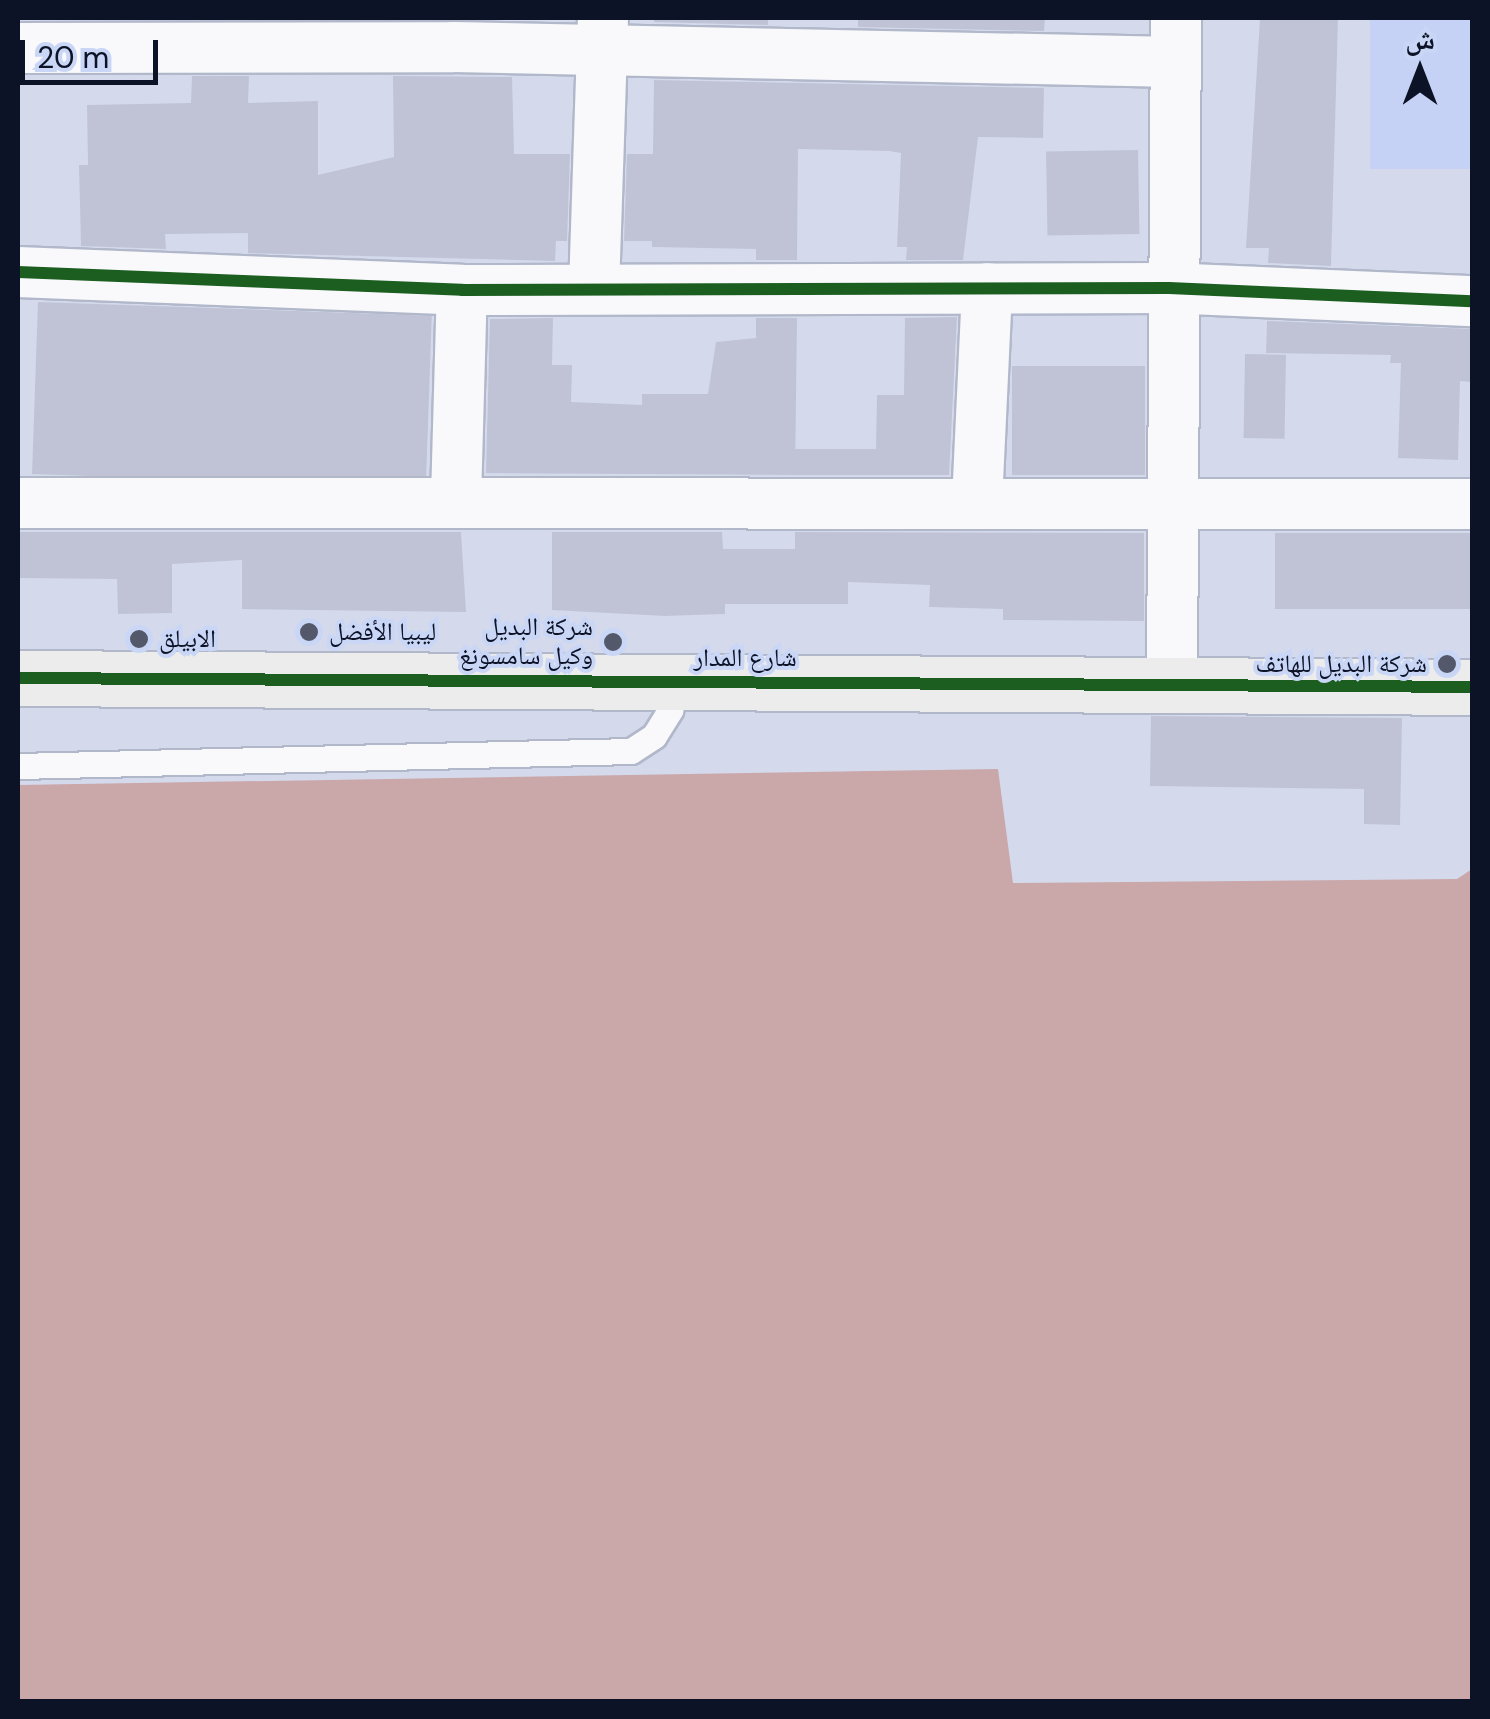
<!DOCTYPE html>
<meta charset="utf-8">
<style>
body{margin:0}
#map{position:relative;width:1490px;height:1719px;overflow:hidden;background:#d4daec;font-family:"DM Sans","Noto Naskh Arabic",sans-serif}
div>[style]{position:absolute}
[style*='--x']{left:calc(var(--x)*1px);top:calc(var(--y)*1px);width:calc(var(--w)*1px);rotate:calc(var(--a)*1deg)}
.built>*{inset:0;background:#c6d2f5;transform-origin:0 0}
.forest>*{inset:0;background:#caa7a9}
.building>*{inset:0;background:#c0c3d6;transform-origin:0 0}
.roads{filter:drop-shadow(2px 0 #b1b8ca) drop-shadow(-2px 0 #b1b8ca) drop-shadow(0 2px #b1b8ca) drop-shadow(0 -2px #b1b8ca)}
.lane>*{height:25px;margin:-12.5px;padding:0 12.5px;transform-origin:12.5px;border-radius:12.5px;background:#f9f9fc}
.street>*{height:50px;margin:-25px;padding:0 25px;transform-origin:25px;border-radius:25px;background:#f9f9fc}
.secondary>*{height:55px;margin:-27.5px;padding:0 27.5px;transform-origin:27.5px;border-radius:27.5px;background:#ececed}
.cycleway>*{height:12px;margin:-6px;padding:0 6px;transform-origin:6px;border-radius:6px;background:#1b5e20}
.dots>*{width:28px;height:28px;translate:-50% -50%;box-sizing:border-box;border:5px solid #c9d6f6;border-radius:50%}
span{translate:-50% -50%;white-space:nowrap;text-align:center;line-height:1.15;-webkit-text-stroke:8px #c9d6f6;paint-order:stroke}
.poi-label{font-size:25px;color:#0d1326}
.right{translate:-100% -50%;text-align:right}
.left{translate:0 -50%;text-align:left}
.street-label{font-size:25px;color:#0d1326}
.frame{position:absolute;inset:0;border:20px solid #0d1326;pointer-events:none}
.north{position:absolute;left:1370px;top:20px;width:100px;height:100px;-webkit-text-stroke:8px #c9d6f6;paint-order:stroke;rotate:0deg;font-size:28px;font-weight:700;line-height:40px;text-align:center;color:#0d1326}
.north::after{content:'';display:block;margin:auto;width:35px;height:45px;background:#0d1326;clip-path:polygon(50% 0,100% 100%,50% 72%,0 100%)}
.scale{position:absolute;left:20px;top:40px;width:138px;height:45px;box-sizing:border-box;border:5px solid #0d1326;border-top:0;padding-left:12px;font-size:30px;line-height:35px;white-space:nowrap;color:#0d1326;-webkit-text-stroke:8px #c9d6f6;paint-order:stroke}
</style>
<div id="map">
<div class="built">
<i style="left:1370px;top:18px;width:102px;height:151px"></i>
</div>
<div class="forest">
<i style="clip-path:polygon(998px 769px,1013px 883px,1457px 879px,1472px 869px,1472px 1701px,18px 1701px,18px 785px)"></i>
</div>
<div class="building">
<i style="clip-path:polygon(654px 18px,768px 18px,768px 25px,654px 22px)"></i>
<i style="clip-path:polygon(858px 18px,1045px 18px,1044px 31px,858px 27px)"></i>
<i style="clip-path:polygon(1260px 18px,1338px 18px,1331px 266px,1268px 263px,1269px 248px,1246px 248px)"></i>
<i style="clip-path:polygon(192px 76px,249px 76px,248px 103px,318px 101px,318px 175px,394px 157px,393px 76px,512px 77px,514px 154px,570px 154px,567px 241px,556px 241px,555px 261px,248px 253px,248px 233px,165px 234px,166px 249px,81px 246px,79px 165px,88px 165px,87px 105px,191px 103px)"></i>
<i style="clip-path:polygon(654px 80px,1044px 88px,1043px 138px,978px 137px,963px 260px,906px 260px,907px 247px,897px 247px,901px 153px,889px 151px,798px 149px,797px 260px,756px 260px,756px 249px,652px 247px,652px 241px,624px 241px,627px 154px,653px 154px)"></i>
<i style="left:1138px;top:150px;width:84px;height:92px;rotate:89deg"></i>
<i style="left:38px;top:302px;width:394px;height:172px;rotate:2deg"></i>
<i style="clip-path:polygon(957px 317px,949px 475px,795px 475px,795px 449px,876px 449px,877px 395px,904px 395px,905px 318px)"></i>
<i style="clip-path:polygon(553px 318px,552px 365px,572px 365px,571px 402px,642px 405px,642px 394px,708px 394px,716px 342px,756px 338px,756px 318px,797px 318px,795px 475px,486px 473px,490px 319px)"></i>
<i style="clip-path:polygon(1267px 321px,1472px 329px,1472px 382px,1460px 381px,1458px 460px,1398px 458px,1401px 363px,1390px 363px,1391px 355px,1266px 353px)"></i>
<i style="left:1245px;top:354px;width:41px;height:84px;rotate:1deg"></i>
<i style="left:1012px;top:366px;width:133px;height:109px"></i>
<i style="clip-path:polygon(18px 532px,461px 532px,466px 612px,242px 609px,242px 560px,172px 564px,172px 613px,118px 614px,117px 579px,18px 578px)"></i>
<i style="clip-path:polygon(552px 532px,722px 532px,723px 549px,795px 549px,795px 532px,1144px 533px,1144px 621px,1003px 620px,1003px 609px,929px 607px,930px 585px,848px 582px,848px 604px,725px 604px,725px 614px,665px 616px,552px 610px)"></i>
<i style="left:1275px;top:533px;width:197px;height:76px"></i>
<i style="clip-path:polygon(1151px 716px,1402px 718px,1400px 825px,1364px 824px,1364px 789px,1150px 786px)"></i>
</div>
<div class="roads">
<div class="lane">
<i style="--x:18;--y:766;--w:613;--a:-1.4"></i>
<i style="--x:631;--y:751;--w:27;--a:-33"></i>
<i style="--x:654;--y:736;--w:31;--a:-58"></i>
<i style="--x:670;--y:710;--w:30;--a:-86"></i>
</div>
<div class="street">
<i style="--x:18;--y:48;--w:435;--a:-0.1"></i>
<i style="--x:453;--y:47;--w:722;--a:1.19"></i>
<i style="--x:18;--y:272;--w:444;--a:2.3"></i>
<i style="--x:462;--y:290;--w:707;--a:-0.16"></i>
<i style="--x:1169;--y:288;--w:303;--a:2.5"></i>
<i style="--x:594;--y:289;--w:271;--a:-88.1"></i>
<i style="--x:456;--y:499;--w:209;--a:-88.4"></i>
<i style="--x:977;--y:502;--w:214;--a:-87.3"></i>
<i style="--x:18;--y:503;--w:1454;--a:0.04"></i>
<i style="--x:1172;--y:683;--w:665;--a:-89.66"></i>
</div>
<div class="secondary">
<i style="--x:18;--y:678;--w:1454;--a:0.35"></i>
</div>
</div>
<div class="cycleway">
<i style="--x:18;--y:272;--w:444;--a:2.3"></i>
<i style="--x:462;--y:290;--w:707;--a:-0.16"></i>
<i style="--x:1169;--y:288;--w:303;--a:2.5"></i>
<i style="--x:18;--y:678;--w:1454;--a:0.35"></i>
</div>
<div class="dots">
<i style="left:309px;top:632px;background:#53596b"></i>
<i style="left:139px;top:639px;background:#53596b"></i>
<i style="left:613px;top:642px;background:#53596b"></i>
<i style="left:1447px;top:664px;background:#53596b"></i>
</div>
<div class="poi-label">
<span class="right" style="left:593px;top:642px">شركة البديل<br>وكيل سامسونغ</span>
<span class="left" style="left:329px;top:632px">ليبيا الأفضل</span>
<span class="left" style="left:159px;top:639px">الابيلق</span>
<span class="right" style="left:1427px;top:664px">شركة البديل للهاتف</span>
</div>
<div class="street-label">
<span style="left:745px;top:658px">شارع المدار</span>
</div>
<div class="frame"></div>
<div class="north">ش</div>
<div class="scale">20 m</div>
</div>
